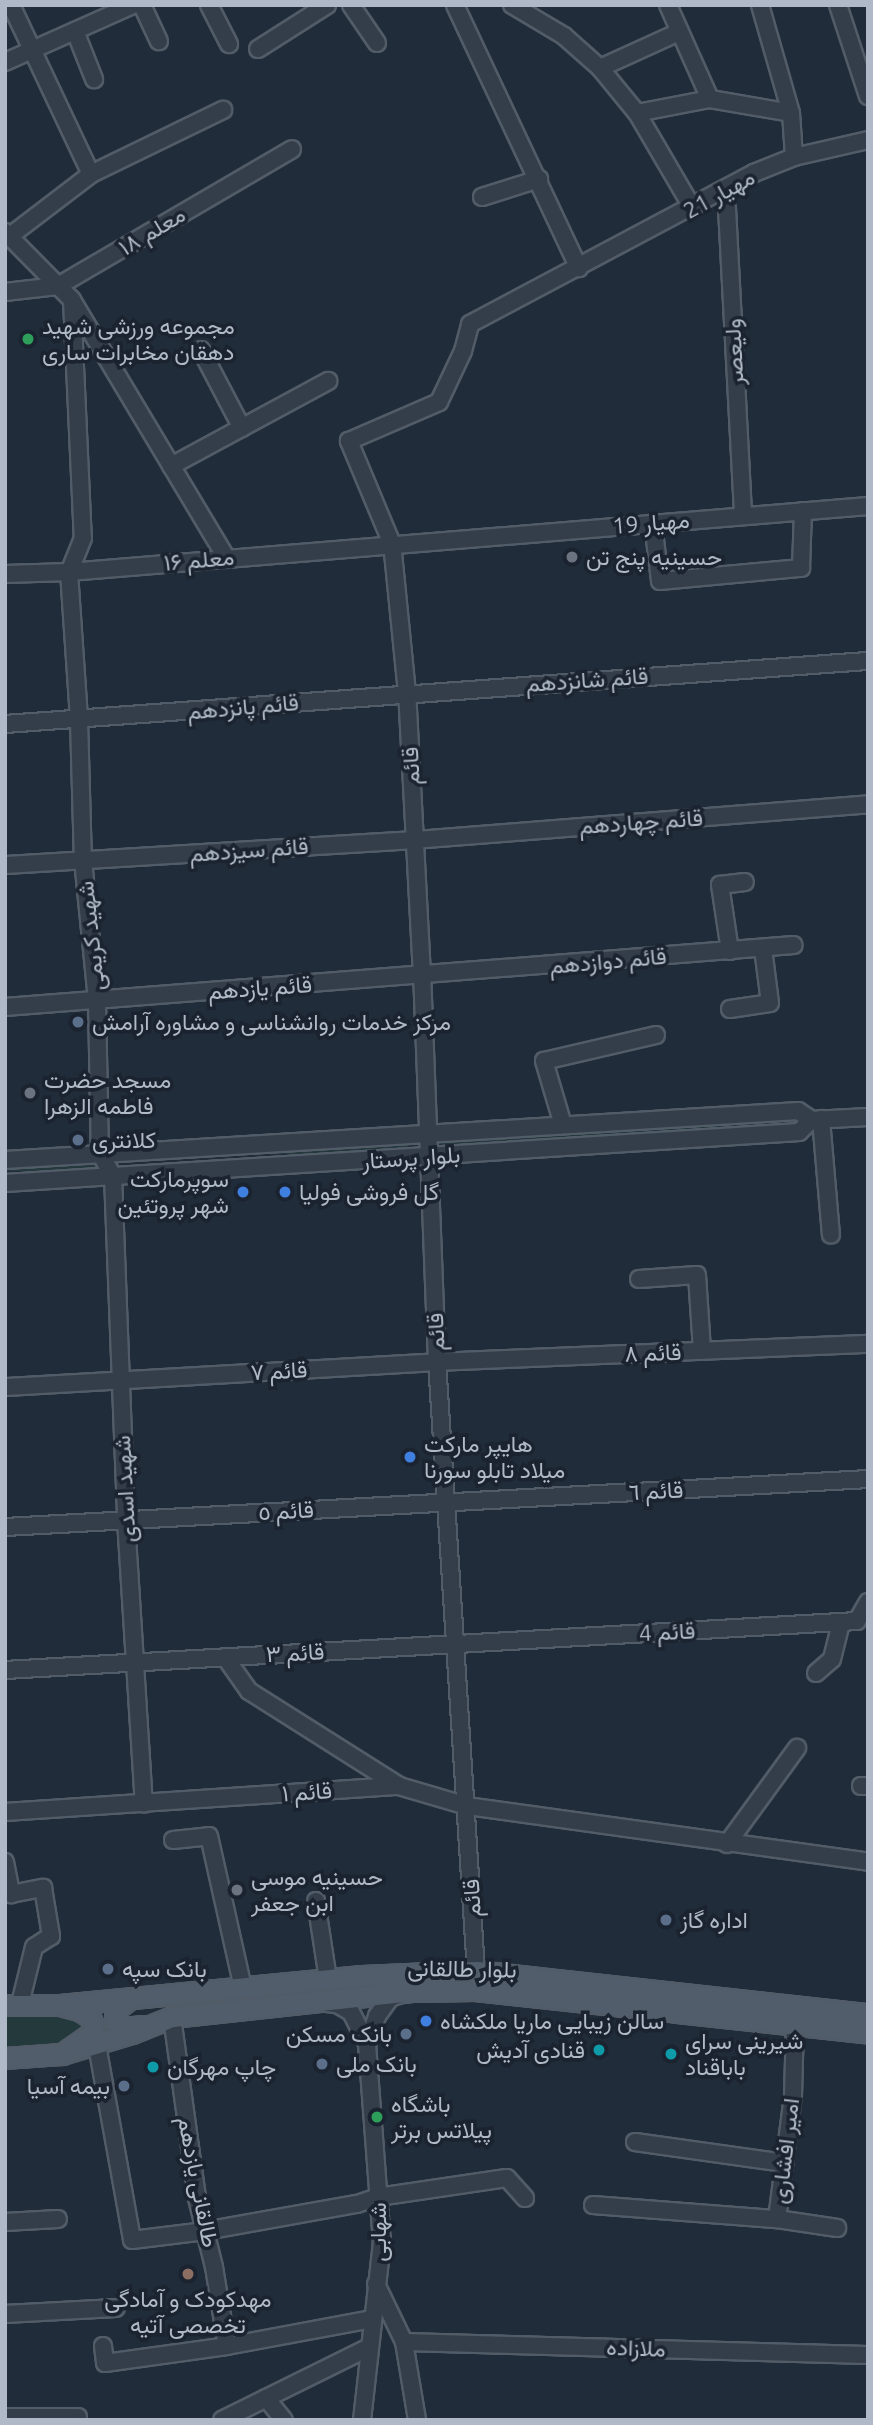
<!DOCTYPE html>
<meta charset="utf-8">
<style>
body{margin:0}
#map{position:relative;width:873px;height:2425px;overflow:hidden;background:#212c3a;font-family:Ubuntu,Vazirmatn,sans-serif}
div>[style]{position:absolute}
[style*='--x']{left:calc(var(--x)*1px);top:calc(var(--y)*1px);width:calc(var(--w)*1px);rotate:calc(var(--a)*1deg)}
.green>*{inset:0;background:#23393b;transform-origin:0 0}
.roads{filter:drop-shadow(2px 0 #525c68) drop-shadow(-2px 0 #525c68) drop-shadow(0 2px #525c68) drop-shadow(0 -2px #525c68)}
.minor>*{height:16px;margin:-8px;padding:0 8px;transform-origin:8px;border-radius:8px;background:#343e4a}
.major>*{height:19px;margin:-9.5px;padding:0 9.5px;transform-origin:9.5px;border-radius:9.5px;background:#525d6b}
.dots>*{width:19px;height:19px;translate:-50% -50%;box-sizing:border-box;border:4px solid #1a232f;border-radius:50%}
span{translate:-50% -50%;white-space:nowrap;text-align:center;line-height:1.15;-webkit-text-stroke:7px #1a232f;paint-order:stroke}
.street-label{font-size:23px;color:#afb9c7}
.poi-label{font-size:23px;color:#afb9c7}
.left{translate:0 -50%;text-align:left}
.right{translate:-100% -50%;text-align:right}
.frame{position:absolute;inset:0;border:7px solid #afb9c7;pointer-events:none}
</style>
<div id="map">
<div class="green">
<i style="clip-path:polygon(789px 1118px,791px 1125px,442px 1148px,442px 1139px)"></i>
<i style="left:408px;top:1142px;width:12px;height:274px;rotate:90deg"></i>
<i style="left:95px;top:1162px;width:9px;height:90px;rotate:90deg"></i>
<i style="clip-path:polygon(5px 2010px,61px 2011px,82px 2020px,86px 2032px,62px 2049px,5px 2050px)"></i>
</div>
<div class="roads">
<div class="minor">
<i style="--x:11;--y:5;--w:187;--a:64.7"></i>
<i style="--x:142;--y:5;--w:40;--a:65"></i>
<i style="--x:209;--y:5;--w:44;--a:62.9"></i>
<i style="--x:351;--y:5;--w:46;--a:55.6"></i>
<i style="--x:455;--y:5;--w:291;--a:64.8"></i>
<i style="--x:512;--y:5;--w:61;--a:30.8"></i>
<i style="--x:564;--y:36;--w:48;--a:41.6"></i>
<i style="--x:600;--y:68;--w:58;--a:50.6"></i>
<i style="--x:637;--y:113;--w:111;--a:59.7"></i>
<i style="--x:668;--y:5;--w:103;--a:65.9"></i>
<i style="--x:760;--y:5;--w:112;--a:74"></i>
<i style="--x:791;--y:113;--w:44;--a:86.1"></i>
<i style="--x:838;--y:5;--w:96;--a:71.8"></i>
<i style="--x:75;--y:31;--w:52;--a:68.4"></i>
<i style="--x:258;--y:49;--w:82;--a:-32.5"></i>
<i style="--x:5;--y:62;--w:140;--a:-24"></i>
<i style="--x:600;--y:68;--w:87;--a:-24.5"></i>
<i style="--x:637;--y:113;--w:74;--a:-10.9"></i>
<i style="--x:710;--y:99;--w:82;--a:9.8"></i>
<i style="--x:726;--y:189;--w:327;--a:87"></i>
<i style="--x:482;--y:197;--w:60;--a:-17.5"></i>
<i style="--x:5;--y:232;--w:95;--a:45.4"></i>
<i style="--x:72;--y:300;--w:300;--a:59.1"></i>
<i style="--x:10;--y:236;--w:102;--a:-37.4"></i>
<i style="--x:91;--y:174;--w:147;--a:-25.9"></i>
<i style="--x:5;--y:292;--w:53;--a:-6.5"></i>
<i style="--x:58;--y:286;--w:271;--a:-30.3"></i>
<i style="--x:72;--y:300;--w:238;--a:87.4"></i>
<i style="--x:83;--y:538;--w:37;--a:112"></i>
<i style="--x:69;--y:572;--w:148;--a:86.1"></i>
<i style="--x:79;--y:720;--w:140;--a:88.4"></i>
<i style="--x:83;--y:860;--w:142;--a:84.3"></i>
<i style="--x:97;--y:1001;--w:152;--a:88.9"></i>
<i style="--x:100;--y:1153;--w:26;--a:61"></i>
<i style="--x:113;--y:1176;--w:344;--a:87.8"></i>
<i style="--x:126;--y:1520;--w:284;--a:86.4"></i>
<i style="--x:201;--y:350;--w:88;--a:62.3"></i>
<i style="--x:171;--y:466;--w:179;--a:-28.4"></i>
<i style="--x:653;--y:523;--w:58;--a:83.1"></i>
<i style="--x:660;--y:581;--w:142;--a:-5.3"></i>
<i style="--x:801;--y:568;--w:57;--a:-88"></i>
<i style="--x:5;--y:574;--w:64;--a:-1.8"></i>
<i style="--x:69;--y:572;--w:802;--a:-4.72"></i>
<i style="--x:5;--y:724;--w:865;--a:-4.18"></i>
<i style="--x:5;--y:865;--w:411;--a:-3.5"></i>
<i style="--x:415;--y:840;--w:454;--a:-4.5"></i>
<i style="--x:730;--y:951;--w:67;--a:-98.6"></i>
<i style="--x:720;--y:885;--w:25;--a:-7"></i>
<i style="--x:5;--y:1007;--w:791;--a:-4.49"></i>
<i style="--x:730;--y:1009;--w:40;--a:-8.5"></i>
<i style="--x:770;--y:1003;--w:55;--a:-97.3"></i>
<i style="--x:821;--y:1119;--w:116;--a:85.1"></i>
<i style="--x:563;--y:1125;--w:67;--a:-106.5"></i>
<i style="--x:544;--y:1061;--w:115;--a:-13.1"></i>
<i style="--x:5;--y:1160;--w:795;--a:-3.54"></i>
<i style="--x:798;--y:1111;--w:17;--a:33"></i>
<i style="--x:5;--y:1183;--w:796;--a:-3.68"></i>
<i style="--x:799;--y:1132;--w:18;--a:-43"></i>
<i style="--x:812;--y:1120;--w:56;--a:-3.1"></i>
<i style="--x:639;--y:1279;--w:58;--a:-3.9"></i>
<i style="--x:697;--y:1275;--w:76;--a:86.2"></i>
<i style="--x:5;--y:1387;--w:433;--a:-3.3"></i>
<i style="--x:437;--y:1362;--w:431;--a:-2.4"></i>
<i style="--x:5;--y:1527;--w:864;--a:-3.18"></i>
<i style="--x:225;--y:1657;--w:42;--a:54.8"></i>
<i style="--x:249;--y:1691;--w:178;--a:32.3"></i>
<i style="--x:5;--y:1670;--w:853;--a:-3.29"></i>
<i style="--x:857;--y:1621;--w:22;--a:-60"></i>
<i style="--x:816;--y:1673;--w:21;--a:-41"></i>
<i style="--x:832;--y:1659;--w:38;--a:-76"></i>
<i style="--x:861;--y:1786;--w:7;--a:0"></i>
<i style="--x:5;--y:1812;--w:395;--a:-3.8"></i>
<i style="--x:399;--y:1786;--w:71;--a:16.4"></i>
<i style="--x:467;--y:1806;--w:405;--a:7.9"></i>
<i style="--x:173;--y:1840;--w:36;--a:-6"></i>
<i style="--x:209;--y:1836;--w:156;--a:77.4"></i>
<i style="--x:727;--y:1844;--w:119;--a:-53.9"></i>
<i style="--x:5;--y:1862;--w:33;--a:79"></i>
<i style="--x:11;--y:1894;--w:33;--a:-11"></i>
<i style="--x:43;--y:1888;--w:49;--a:80.5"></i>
<i style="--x:51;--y:1936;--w:20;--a:147"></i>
<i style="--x:34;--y:1947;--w:59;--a:103.8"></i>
<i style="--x:316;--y:1901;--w:79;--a:81.3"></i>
<i style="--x:476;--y:1971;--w:610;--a:-93.66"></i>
<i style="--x:437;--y:1362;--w:386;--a:-92.2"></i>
<i style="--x:422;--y:976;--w:283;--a:-93"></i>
<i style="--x:407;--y:693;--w:150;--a:-95.7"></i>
<i style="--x:392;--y:544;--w:112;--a:-112.7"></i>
<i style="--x:349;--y:441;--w:98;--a:-23.4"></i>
<i style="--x:439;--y:402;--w:56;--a:-64.8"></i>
<i style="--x:463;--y:351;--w:28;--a:-75"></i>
<i style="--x:470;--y:324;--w:322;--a:-28"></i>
<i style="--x:754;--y:173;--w:43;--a:-21.8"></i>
<i style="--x:794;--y:157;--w:76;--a:-12.9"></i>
<i style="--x:326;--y:2003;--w:11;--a:5"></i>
<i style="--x:337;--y:2004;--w:16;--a:30"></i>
<i style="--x:351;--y:2012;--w:36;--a:63"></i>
<i style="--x:367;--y:2044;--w:199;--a:85.7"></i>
<i style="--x:382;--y:2242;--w:179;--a:96.4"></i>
<i style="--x:172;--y:2017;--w:183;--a:82.1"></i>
<i style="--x:197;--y:2198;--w:71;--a:76.2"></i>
<i style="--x:214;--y:2267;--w:80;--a:80.7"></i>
<i style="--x:367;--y:2044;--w:30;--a:-70"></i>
<i style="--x:377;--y:2016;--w:22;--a:-54"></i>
<i style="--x:390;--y:1998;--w:15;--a:-20"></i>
<i style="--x:97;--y:2045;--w:198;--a:79.8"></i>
<i style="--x:132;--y:2240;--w:74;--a:-7"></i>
<i style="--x:205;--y:2231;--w:154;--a:-10.1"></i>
<i style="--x:357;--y:2204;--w:22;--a:-18"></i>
<i style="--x:378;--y:2197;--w:130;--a:-8.4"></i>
<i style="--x:507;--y:2178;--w:27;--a:48"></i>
<i style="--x:635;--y:2142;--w:151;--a:8"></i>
<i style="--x:593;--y:2205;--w:185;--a:4.4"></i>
<i style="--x:777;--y:2219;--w:124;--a:-82.6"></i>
<i style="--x:793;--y:2096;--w:71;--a:-88.4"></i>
<i style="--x:777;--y:2219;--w:61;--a:8.5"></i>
<i style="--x:5;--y:2222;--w:53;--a:-3.2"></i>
<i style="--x:376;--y:2284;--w:64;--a:64.2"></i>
<i style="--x:404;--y:2342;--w:79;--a:80.5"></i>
<i style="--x:5;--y:2314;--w:111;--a:-3.1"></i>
<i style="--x:404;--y:2342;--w:464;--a:1.6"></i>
<i style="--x:103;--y:2346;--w:17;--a:83"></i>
<i style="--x:105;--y:2363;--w:123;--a:-7.9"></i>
<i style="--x:227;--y:2346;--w:147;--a:-10.5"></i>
<i style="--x:266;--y:2398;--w:28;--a:51"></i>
<i style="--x:5;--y:2417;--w:73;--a:0"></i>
<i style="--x:222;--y:2420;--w:163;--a:-26.3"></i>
</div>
<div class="major">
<i style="--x:128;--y:2000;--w:16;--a:142"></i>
<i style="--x:115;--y:2010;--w:11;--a:90"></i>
<i style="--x:115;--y:2021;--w:11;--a:41"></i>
<i style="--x:123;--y:2028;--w:20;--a:-6"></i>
<i style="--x:5;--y:2005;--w:55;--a:0"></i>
<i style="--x:60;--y:2005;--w:20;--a:15"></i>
<i style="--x:79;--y:2010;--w:13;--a:32"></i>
<i style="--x:90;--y:2017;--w:9;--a:69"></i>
<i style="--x:93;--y:2025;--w:8;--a:97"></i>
<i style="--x:92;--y:2033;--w:37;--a:145"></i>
<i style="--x:62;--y:2054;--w:57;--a:176"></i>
<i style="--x:60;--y:2005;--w:303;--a:-5.5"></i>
<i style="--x:362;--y:1976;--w:114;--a:-2.5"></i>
<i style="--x:476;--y:1971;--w:394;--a:6.3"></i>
<i style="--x:62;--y:2054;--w:73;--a:-16.7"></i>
<i style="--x:132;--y:2033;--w:43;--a:-21.8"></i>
<i style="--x:172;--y:2017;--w:239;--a:-6.2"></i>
<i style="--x:410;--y:1991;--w:65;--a:-0.9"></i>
<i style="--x:475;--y:1990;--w:395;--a:6.2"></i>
</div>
</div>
<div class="dots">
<i style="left:28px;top:339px;background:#2e9e5b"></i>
<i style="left:572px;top:557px;background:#6b7280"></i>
<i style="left:78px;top:1022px;background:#5c6f8a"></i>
<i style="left:30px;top:1093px;background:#6b7280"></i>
<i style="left:78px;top:1140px;background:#5c6f8a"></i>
<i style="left:243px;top:1192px;background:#3f7fe0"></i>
<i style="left:285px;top:1192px;background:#3f7fe0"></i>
<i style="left:410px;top:1457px;background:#3f7fe0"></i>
<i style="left:237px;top:1890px;background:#6b7280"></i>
<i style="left:666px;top:1920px;background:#5c6f8a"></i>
<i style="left:108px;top:1969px;background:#5c6f8a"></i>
<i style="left:426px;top:2021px;background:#3f7fe0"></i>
<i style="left:406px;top:2034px;background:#5c6f8a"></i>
<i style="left:599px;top:2050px;background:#0f9aa8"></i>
<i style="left:671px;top:2054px;background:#0f9aa8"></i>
<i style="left:322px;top:2064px;background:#5c6f8a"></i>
<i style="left:153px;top:2067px;background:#0f9aa8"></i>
<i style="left:124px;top:2086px;background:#5c6f8a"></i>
<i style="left:377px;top:2117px;background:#2e9e5b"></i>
<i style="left:188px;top:2274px;background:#8d6e63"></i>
</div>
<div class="street-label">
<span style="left:719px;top:194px;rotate:-29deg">مهیار 21</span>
<span style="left:152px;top:231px;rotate:-31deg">معلم ۱۸</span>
<span style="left:734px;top:352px;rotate:-93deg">ولیعصر</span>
<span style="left:651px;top:523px;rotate:-5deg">مهیار 19</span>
<span style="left:199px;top:560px;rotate:-5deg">معلم ۱۶</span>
<span style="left:587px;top:680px;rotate:-4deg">قائم شانزدهم</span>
<span style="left:243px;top:707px;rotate:-5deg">قائم پانزدهم</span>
<span style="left:411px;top:766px;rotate:-93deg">قائم</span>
<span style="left:641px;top:822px;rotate:-4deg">قائم چهاردهم</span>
<span style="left:249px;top:850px;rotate:-4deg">قائم سیزدهم</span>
<span style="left:91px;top:936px;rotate:-96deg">شهید کریمی</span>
<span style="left:608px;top:961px;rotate:-5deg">قائم دوازدهم</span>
<span style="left:260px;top:988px;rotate:-4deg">قائم یازدهم</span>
<span style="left:411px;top:1158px;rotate:-4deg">بلوار پرستار</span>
<span style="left:436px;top:1332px;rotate:-93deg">قائم</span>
<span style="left:653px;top:1353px;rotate:-2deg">قائم ٨</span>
<span style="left:279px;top:1371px;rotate:-3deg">قائم ٧</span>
<span style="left:125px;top:1489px;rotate:-93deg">شهید اسدی</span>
<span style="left:656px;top:1491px;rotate:-3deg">قائم ٦</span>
<span style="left:286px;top:1511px;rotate:-3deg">قائم ٥</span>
<span style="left:667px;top:1632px;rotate:-3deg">قائم 4</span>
<span style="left:295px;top:1653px;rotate:-3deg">قائم ٣</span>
<span style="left:307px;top:1792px;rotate:-4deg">قائم ١</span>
<span style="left:472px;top:1898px;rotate:-93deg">قائم</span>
<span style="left:462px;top:1969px;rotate:1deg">بلوار طالقانی</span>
<span style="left:785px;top:2151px;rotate:-83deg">امیر افشاری</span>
<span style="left:198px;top:2182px;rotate:79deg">طالقانی یازدهم</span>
<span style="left:378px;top:2232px;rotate:-90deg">شهابی</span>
<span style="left:636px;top:2348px;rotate:2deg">ملازاده</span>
</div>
<div class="poi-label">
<span class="left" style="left:42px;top:339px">مجموعه ورزشی شهید<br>دهقان مخابرات ساری</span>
<span class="left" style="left:586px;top:557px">حسینیه پنج تن</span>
<span class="left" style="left:92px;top:1022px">مرکز خدمات روانشناسی و مشاوره آرامش</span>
<span class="left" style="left:44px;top:1093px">مسجد حضرت<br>فاطمه الزهرا</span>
<span class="left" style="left:92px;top:1140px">کلانتری</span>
<span class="right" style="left:229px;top:1192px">سوپرمارکت<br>شهر پروتئین</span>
<span class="left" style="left:299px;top:1192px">گل فروشی فولیا</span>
<span class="left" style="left:424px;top:1457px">هایپر مارکت<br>میلاد تابلو سورنا</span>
<span class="left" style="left:251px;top:1890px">حسینیه موسی<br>ابن جعفر</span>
<span class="left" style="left:680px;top:1920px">اداره گاز</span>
<span class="left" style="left:122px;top:1969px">بانک سپه</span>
<span class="left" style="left:440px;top:2021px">سالن زیبایی ماریا ملکشاه</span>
<span class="right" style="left:392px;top:2034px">بانک مسکن</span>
<span class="left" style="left:685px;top:2054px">شیرینی سرای<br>باباقناد</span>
<span class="right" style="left:585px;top:2050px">قنادی آدیش</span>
<span class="left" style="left:336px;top:2064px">بانک ملی</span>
<span class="left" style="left:167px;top:2067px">چاپ مهرگان</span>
<span class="right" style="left:110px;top:2086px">بیمه آسیا</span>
<span class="left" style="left:391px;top:2117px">باشگاه<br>پیلاتس برتر</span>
<span style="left:188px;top:2312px">مهدکودک و آمادگی<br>تخصصی آتیه</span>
</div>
<div class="frame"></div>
</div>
